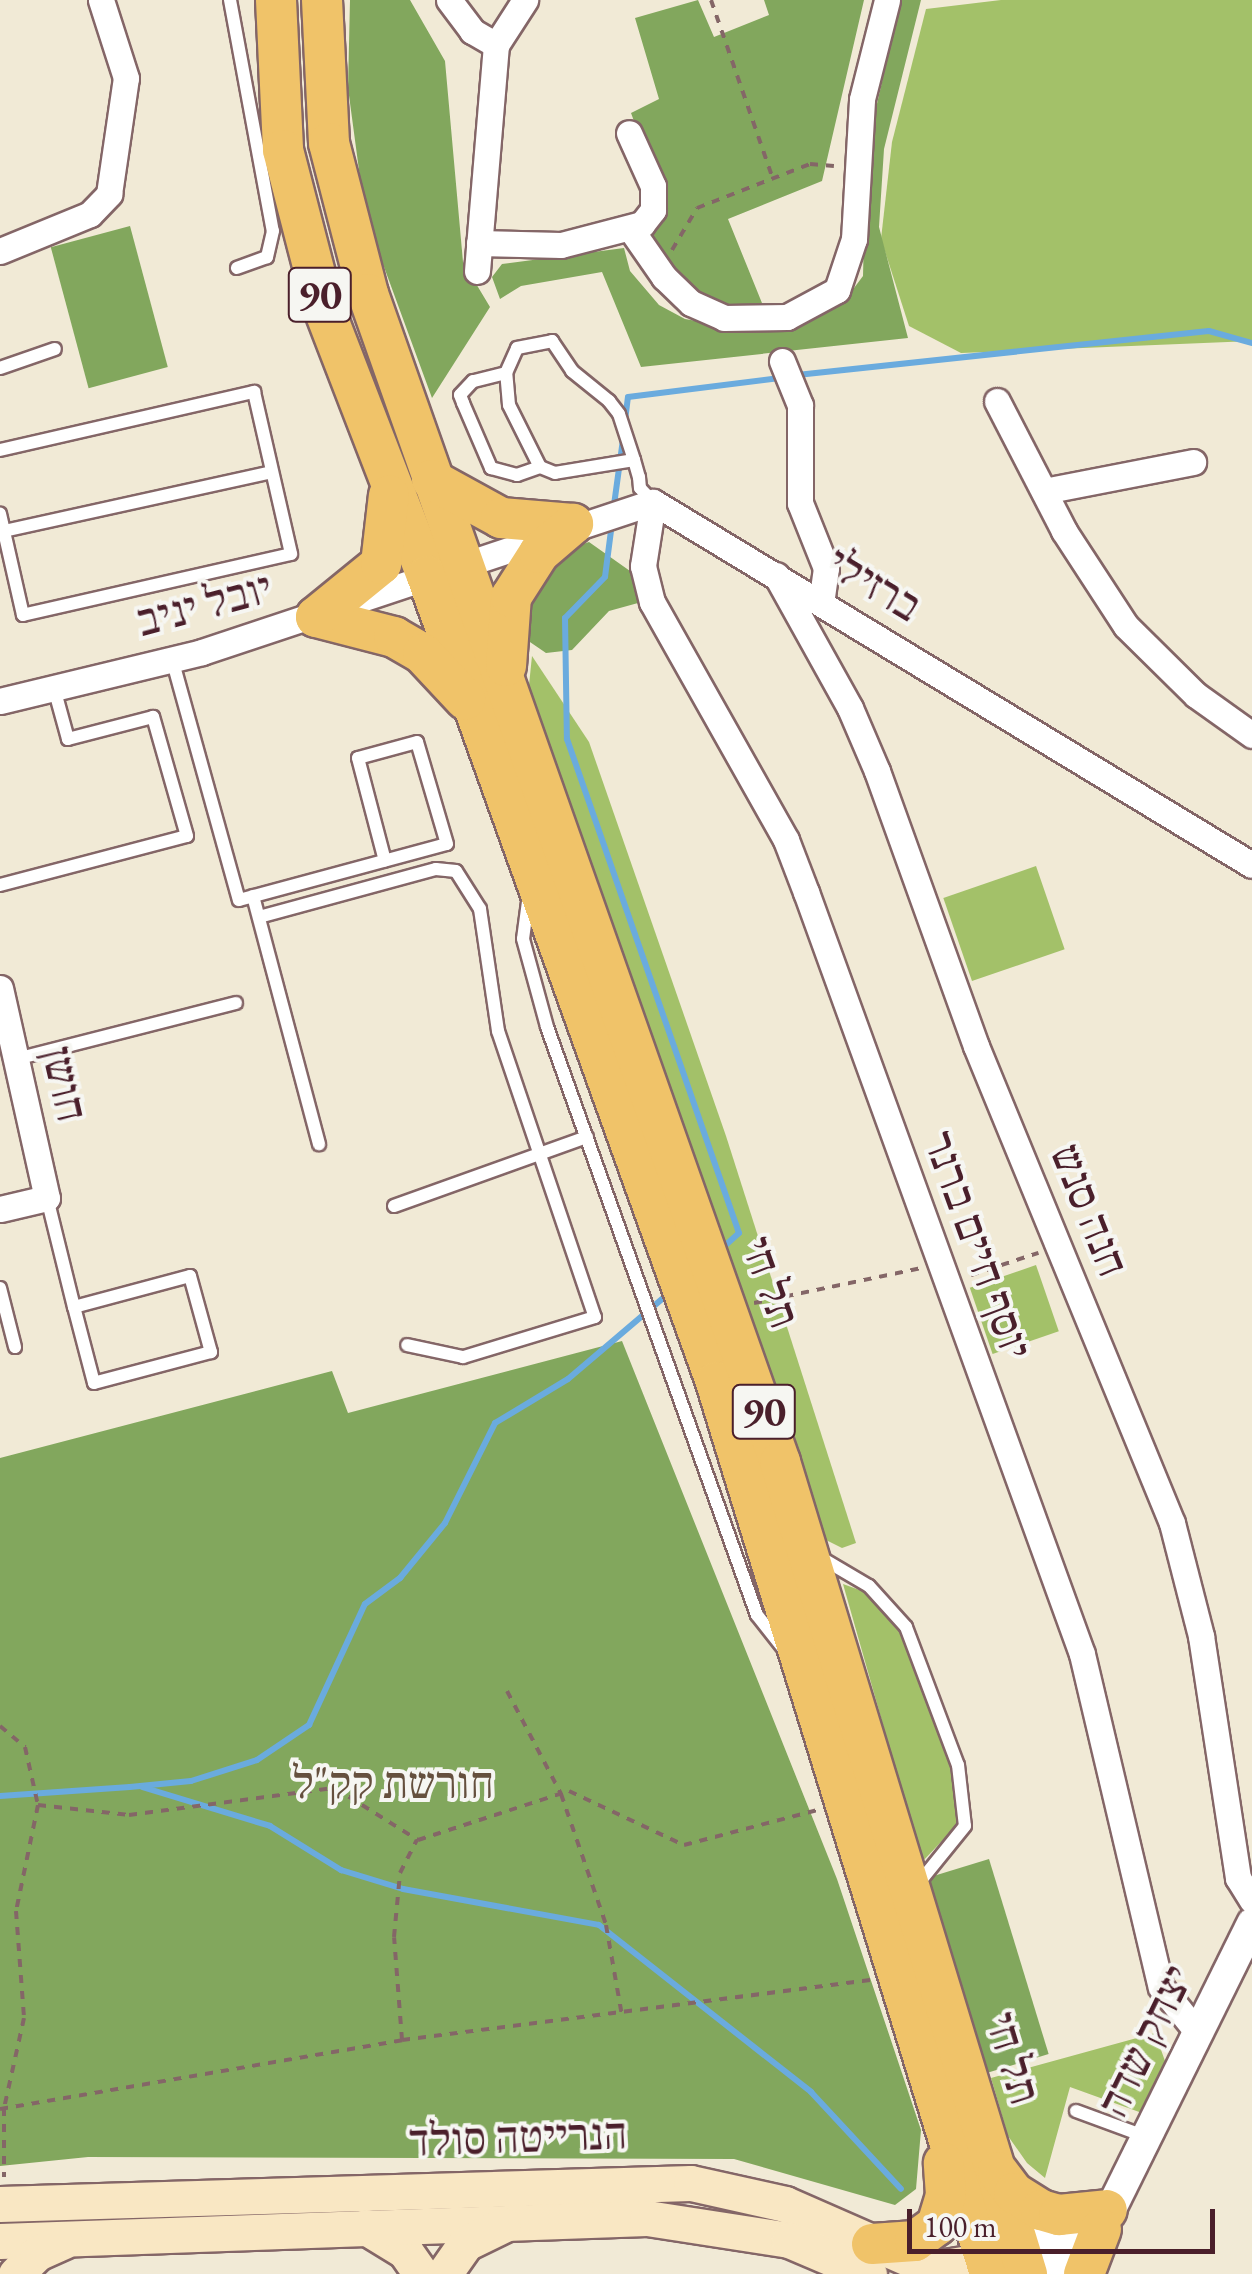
<!DOCTYPE html>
<meta charset="utf-8">
<style>
body{margin:0}
#map{position:relative;width:1252px;height:2274px;overflow:hidden;background:#f1ead6;font-family:"EB Garamond","Frank Ruhl Libre",serif}
div>[style]{position:absolute}
[style*='--x']{left:calc(var(--x)*1px);top:calc(var(--y)*1px);width:calc(var(--w)*1px);rotate:calc(var(--a)*1deg)}
.green>*{inset:0;background:#a3c169;transform-origin:0 0}
.forest>*{inset:0;background:#82a75d;transform-origin:0 0}
.stream>*{height:6px;margin:-3px;padding:0 3px;transform-origin:3px;border-radius:3px;background:#6aabde}
.path>*{height:4px;margin-top:-2px;transform-origin:0;background:repeating-linear-gradient(90deg,#846667 0 8px,transparent 0 16px)}
.roads{filter:drop-shadow(2px 0 #846667) drop-shadow(-2px 0 #846667) drop-shadow(0 2px #846667) drop-shadow(0 -2px #846667)}
.service>*{height:12px;margin:-6px;padding:0 6px;transform-origin:6px;border-radius:6px;background:#fff}
.minor>*{height:25px;margin:-12.5px;padding:0 12.5px;transform-origin:12.5px;border-radius:12.5px;background:#fff}
.tertiary>*{height:30px;margin:-15px;padding:0 15px;transform-origin:15px;border-radius:15px;background:#fff}
.secondary>*{height:35px;margin:-17.5px;padding:0 17.5px;transform-origin:17.5px;border-radius:17.5px;background:#f9e7c3}
.trunk>*{height:40px;margin:-20px;padding:0 20px;transform-origin:20px;border-radius:20px;background:#f0c369}
span{translate:-50% -50%;white-space:nowrap;text-align:center;line-height:1.15;-webkit-text-stroke:8px #f6f6f2;paint-order:stroke}
.shield-label span{padding:2px 8px;background:#f6f6f2;border:2px solid;border-radius:8px;-webkit-text-stroke-width:0}
.shield-label{font-size:42px;color:#4a1f2b;font-weight:700}
.street-label{font-size:45px;color:#4a1f2b}
.park-label{font-size:45px;color:#65503e}
.scale{position:absolute;left:907px;top:2209px;width:308px;height:45px;box-sizing:border-box;border:5px solid #4a1f2b;border-top:0;padding-left:12px;font-size:30px;line-height:35px;white-space:nowrap;color:#4a1f2b;-webkit-text-stroke:8px #f6f6f2;paint-order:stroke}
</style>
<div id="map">
<div class="green">
<i style="clip-path:polygon(1001px 0,1252px 0,1252px 341px,961px 353px,909px 326px,881px 239px,892px 142px,926px 9px)"></i>
<i style="clip-path:polygon(532px 656px,589px 742px,726px 1136px,856px 1543px,842px 1548px,826px 1540px,547px 742px,529px 685px)"></i>
<i style="left:1036px;top:866px;width:88px;height:98px;rotate:71deg"></i>
<i style="left:1036px;top:1265px;width:70px;height:70px;rotate:71deg"></i>
<i style="clip-path:polygon(843px 1584px,865px 1592px,900px 1631px,950px 1766px,958px 1824px,922px 1862px)"></i>
<i style="clip-path:polygon(1155px 2033px,1165px 2061px,1142px 2113px,1070px 2087px,1045px 2178px,1027px 2163px,1008px 2136px,991px 2078px)"></i>
</div>
<div class="forest">
<i style="clip-path:polygon(350px 0,410px 0,445px 61px,463px 262px,490px 307px,432px 398px,365px 215px,348px 88px)"></i>
<i style="clip-path:polygon(698px 0,714px 37px,769px 15px,764px 0,864px 0,822px 181px,728px 219px,764px 308px,739px 309px,699px 294px,643px 240px,657px 230px,666px 208px,631px 113px,659px 99px,635px 18px)"></i>
<i style="clip-path:polygon(901px 0,921px 0,884px 149px,879px 227px,908px 338px,641px 367px,602px 272px,521px 286px,500px 299px,492px 277px,502px 264px,624px 248px,630px 271px,659px 305px,685px 319px,754px 331px,800px 327px,842px 304px,863px 276px,866px 151px)"></i>
<i style="left:130px;top:226px;width:146px;height:82px;rotate:75deg"></i>
<i style="clip-path:polygon(589px 542px,630px 571px,638px 603px,609px 611px,572px 650px,546px 653px,527px 640px,530px 595px,574px 547px)"></i>
<i style="clip-path:polygon(622px 1341px,837px 1879px,921px 2130px,916px 2189px,895px 2205px,734px 2159px,88px 2157px,0 2166px,0 1458px,332px 1371px,348px 1413px)"></i>
<i style="left:989px;top:1859px;width:204px;height:64px;rotate:73deg"></i>
</div>
<div class="stream">
<i style="--x:797;--y:375;--w:414;--a:-6.1"></i>
<i style="--x:1209;--y:331;--w:45;--a:15.6"></i>
<i style="--x:625;--y:421;--w:24;--a:-83"></i>
<i style="--x:628;--y:397;--w:153;--a:-7.1"></i>
<i style="--x:614;--y:505;--w:67;--a:-82.2"></i>
<i style="--x:612;--y:523;--w:54;--a:97.4"></i>
<i style="--x:605;--y:577;--w:57;--a:134.3"></i>
<i style="--x:565;--y:618;--w:121;--a:89.1"></i>
<i style="--x:567;--y:739;--w:523;--a:70.8"></i>
<i style="--x:739;--y:1233;--w:25;--a:138"></i>
<i style="--x:130;--y:1787;--w:61;--a:-5.6"></i>
<i style="--x:191;--y:1781;--w:69;--a:-17.7"></i>
<i style="--x:257;--y:1760;--w:63;--a:-33.9"></i>
<i style="--x:309;--y:1725;--w:133;--a:-65.2"></i>
<i style="--x:365;--y:1604;--w:44;--a:-36.6"></i>
<i style="--x:400;--y:1578;--w:71;--a:-50.7"></i>
<i style="--x:445;--y:1523;--w:112;--a:-63.4"></i>
<i style="--x:495;--y:1423;--w:85;--a:-31.1"></i>
<i style="--x:568;--y:1379;--w:131;--a:-40.4"></i>
<i style="--x:142;--y:1787;--w:134;--a:16.9"></i>
<i style="--x:270;--y:1826;--w:84;--a:31.8"></i>
<i style="--x:341;--y:1870;--w:65;--a:17"></i>
<i style="--x:403;--y:1889;--w:199;--a:10.4"></i>
<i style="--x:599;--y:1925;--w:270;--a:38.2"></i>
<i style="--x:811;--y:2092;--w:132;--a:47.1"></i>
<i style="--x:0;--y:1796;--w:130;--a:-4"></i>
</div>
<div class="path">
<i style="--x:711;--y:0;--w:189;--a:70.9"></i>
<i style="--x:672;--y:250;--w:49;--a:-59.2"></i>
<i style="--x:697;--y:208;--w:121;--a:-21.3"></i>
<i style="--x:810;--y:164;--w:24;--a:5"></i>
<i style="--x:971;--y:1275;--w:71;--a:-18.2"></i>
<i style="--x:754;--y:1303;--w:171;--a:-11.8"></i>
<i style="--x:507;--y:1691;--w:116;--a:62.3"></i>
<i style="--x:561;--y:1794;--w:139;--a:71"></i>
<i style="--x:606;--y:1925;--w:92;--a:80"></i>
<i style="--x:0;--y:1726;--w:33;--a:40"></i>
<i style="--x:25;--y:1747;--w:59;--a:77.4"></i>
<i style="--x:38;--y:1805;--w:108;--a:101.7"></i>
<i style="--x:16;--y:1911;--w:107;--a:85.7"></i>
<i style="--x:24;--y:2018;--w:92;--a:102.5"></i>
<i style="--x:4;--y:2108;--w:69;--a:90"></i>
<i style="--x:38;--y:1805;--w:92;--a:6.3"></i>
<i style="--x:129;--y:1815;--w:208;--a:-7.5"></i>
<i style="--x:335;--y:1788;--w:98;--a:32.1"></i>
<i style="--x:418;--y:1840;--w:159;--a:-18"></i>
<i style="--x:569;--y:1791;--w:127;--a:25.2"></i>
<i style="--x:684;--y:1845;--w:138;--a:-14.7"></i>
<i style="--x:402;--y:2040;--w:103;--a:-94.4"></i>
<i style="--x:394;--y:1937;--w:64;--a:-84.6"></i>
<i style="--x:400;--y:1873;--w:37;--a:-63"></i>
<i style="--x:0;--y:2109;--w:408;--a:-9.7"></i>
<i style="--x:402;--y:2040;--w:472;--a:-7.3"></i>
</div>
<div class="roads">
<div class="service">
<i style="--x:230;--y:0;--w:235;--a:79.5"></i>
<i style="--x:273;--y:231;--w:27;--a:103"></i>
<i style="--x:267;--y:257;--w:32;--a:160"></i>
<i style="--x:0;--y:368;--w:58;--a:-19.1"></i>
<i style="--x:506;--y:373;--w:34;--a:166"></i>
<i style="--x:473;--y:381;--w:19;--a:133"></i>
<i style="--x:460;--y:395;--w:9;--a:69"></i>
<i style="--x:463;--y:403;--w:71;--a:66.7"></i>
<i style="--x:491;--y:468;--w:27;--a:15"></i>
<i style="--x:517;--y:475;--w:24;--a:-19"></i>
<i style="--x:0;--y:450;--w:261;--a:-12.9"></i>
<i style="--x:254;--y:392;--w:166;--a:77.1"></i>
<i style="--x:291;--y:554;--w:275;--a:167.2"></i>
<i style="--x:23;--y:615;--w:104;--a:-102.8"></i>
<i style="--x:634;--y:460;--w:80;--a:170.7"></i>
<i style="--x:555;--y:473;--w:16;--a:-158"></i>
<i style="--x:540;--y:467;--w:69;--a:-116.6"></i>
<i style="--x:509;--y:405;--w:32;--a:-95"></i>
<i style="--x:506;--y:373;--w:27;--a:-66"></i>
<i style="--x:517;--y:348;--w:36;--a:-11"></i>
<i style="--x:552;--y:341;--w:36;--a:56"></i>
<i style="--x:572;--y:371;--w:48;--a:39"></i>
<i style="--x:609;--y:401;--w:16;--a:52"></i>
<i style="--x:619;--y:414;--w:48;--a:71.9"></i>
<i style="--x:634;--y:460;--w:18;--a:74"></i>
<i style="--x:639;--y:477;--w:11;--a:85"></i>
<i style="--x:640;--y:488;--w:19;--a:47"></i>
<i style="--x:4;--y:531;--w:274;--a:-12.4"></i>
<i style="--x:172;--y:659;--w:250;--a:74.5"></i>
<i style="--x:239;--y:900;--w:215;--a:-15.1"></i>
<i style="--x:447;--y:844;--w:106;--a:-106.4"></i>
<i style="--x:417;--y:742;--w:61;--a:164.8"></i>
<i style="--x:358;--y:758;--w:106;--a:75.3"></i>
<i style="--x:0;--y:885;--w:193;--a:-14.7"></i>
<i style="--x:187;--y:836;--w:124;--a:-105.9"></i>
<i style="--x:153;--y:717;--w:88;--a:165.5"></i>
<i style="--x:68;--y:739;--w:53;--a:-105.4"></i>
<i style="--x:529;--y:894;--w:45;--a:97.6"></i>
<i style="--x:523;--y:939;--w:91;--a:74.7"></i>
<i style="--x:547;--y:1027;--w:624;--a:70.35"></i>
<i style="--x:757;--y:1615;--w:48;--a:51.7"></i>
<i style="--x:253;--y:896;--w:257;--a:75.1"></i>
<i style="--x:259;--y:917;--w:183;--a:-15.2"></i>
<i style="--x:436;--y:869;--w:20;--a:6"></i>
<i style="--x:456;--y:871;--w:45;--a:57.7"></i>
<i style="--x:480;--y:909;--w:123;--a:81.6"></i>
<i style="--x:498;--y:1031;--w:302;--a:71.3"></i>
<i style="--x:595;--y:1317;--w:138;--a:163.1"></i>
<i style="--x:463;--y:1357;--w:57;--a:-167.9"></i>
<i style="--x:16;--y:1059;--w:227;--a:-14.3"></i>
<i style="--x:47;--y:1198;--w:112;--a:76.1"></i>
<i style="--x:394;--y:1206;--w:205;--a:-19.7"></i>
<i style="--x:190;--y:1276;--w:79;--a:74.6"></i>
<i style="--x:211;--y:1352;--w:121;--a:165.2"></i>
<i style="--x:94;--y:1383;--w:79;--a:-104.7"></i>
<i style="--x:74;--y:1307;--w:120;--a:-15"></i>
<i style="--x:0;--y:1288;--w:61;--a:75.7"></i>
<i style="--x:823;--y:1559;--w:53;--a:30.4"></i>
<i style="--x:869;--y:1586;--w:55;--a:47.9"></i>
<i style="--x:906;--y:1627;--w:147;--a:69.4"></i>
<i style="--x:958;--y:1765;--w:61;--a:83.5"></i>
<i style="--x:965;--y:1826;--w:75;--a:129"></i>
<i style="--x:1076;--y:2111;--w:72;--a:20.2"></i>
</div>
<div class="minor">
<i style="--x:449;--y:0;--w:39;--a:53"></i>
<i style="--x:472;--y:31;--w:28;--a:30"></i>
<i style="--x:630;--y:228;--w:60;--a:55.2"></i>
<i style="--x:664;--y:277;--w:37;--a:44"></i>
<i style="--x:691;--y:303;--w:36;--a:24"></i>
<i style="--x:724;--y:318;--w:63;--a:-0.9"></i>
<i style="--x:787;--y:317;--w:57;--a:-28.4"></i>
<i style="--x:837;--y:290;--w:54;--a:-71.6"></i>
<i style="--x:854;--y:239;--w:140;--a:-86.7"></i>
<i style="--x:862;--y:99;--w:102;--a:-75.8"></i>
<i style="--x:479;--y:243;--w:82;--a:1.4"></i>
<i style="--x:561;--y:245;--w:84;--a:-14.5"></i>
<i style="--x:642;--y:224;--w:18;--a:-52"></i>
<i style="--x:653;--y:210;--w:24;--a:-90"></i>
<i style="--x:653;--y:186;--w:58;--a:-114.4"></i>
<i style="--x:0;--y:251;--w:97;--a:-22.3"></i>
<i style="--x:90;--y:214;--w:28;--a:-46"></i>
<i style="--x:109;--y:194;--w:117;--a:-81.7"></i>
<i style="--x:126;--y:78;--w:82;--a:-107.8"></i>
<i style="--x:477;--y:271;--w:227;--a:-85.2"></i>
<i style="--x:496;--y:45;--w:54;--a:-57.2"></i>
<i style="--x:782;--y:361;--w:48;--a:67.8"></i>
<i style="--x:800;--y:405;--w:98;--a:90"></i>
<i style="--x:800;--y:503;--w:70;--a:68.2"></i>
<i style="--x:826;--y:568;--w:34;--a:98"></i>
<i style="--x:997;--y:401;--w:146;--a:62.7"></i>
<i style="--x:1064;--y:531;--w:113;--a:56.9"></i>
<i style="--x:1126;--y:626;--w:98;--a:44.6"></i>
<i style="--x:1196;--y:695;--w:69;--a:35.5"></i>
<i style="--x:1044;--y:491;--w:152;--a:-11"></i>
<i style="--x:653;--y:502;--w:65;--a:98.9"></i>
<i style="--x:643;--y:566;--w:37;--a:76"></i>
<i style="--x:652;--y:602;--w:273;--a:60.6"></i>
<i style="--x:786;--y:840;--w:56;--a:69"></i>
<i style="--x:806;--y:892;--w:810;--a:70.09"></i>
<i style="--x:1082;--y:1654;--w:342;--a:76.7"></i>
<i style="--x:1161;--y:1987;--w:59;--a:51.2"></i>
<i style="--x:776;--y:575;--w:152;--a:60.9"></i>
<i style="--x:850;--y:708;--w:69;--a:66.8"></i>
<i style="--x:877;--y:771;--w:292;--a:70.2"></i>
<i style="--x:976;--y:1046;--w:516;--a:67.66"></i>
<i style="--x:1172;--y:1523;--w:117;--a:75.6"></i>
<i style="--x:1201;--y:1636;--w:245;--a:81.3"></i>
<i style="--x:1238;--y:1878;--w:26;--a:58"></i>
<i style="--x:0;--y:701;--w:208;--a:-13.6"></i>
<i style="--x:202;--y:652;--w:475;--a:-18.4"></i>
<i style="--x:653;--y:502;--w:700;--a:31.22"></i>
<i style="--x:0;--y:988;--w:215;--a:77.4"></i>
<i style="--x:47;--y:1198;--w:48;--a:166.8"></i>
</div>
<div class="tertiary">
<i style="--x:1020;--y:2252;--w:91;--a:-25.4"></i>
<i style="--x:1037;--y:2274;--w:48;--a:-24.4"></i>
<i style="--x:1081;--y:2254;--w:32;--a:-51"></i>
<i style="--x:1101;--y:2229;--w:341;--a:-63.7"></i>
</div>
<div class="secondary">
<i style="--x:0;--y:2204;--w:691;--a:-1.74"></i>
<i style="--x:691;--y:2183;--w:96;--a:12.6"></i>
<i style="--x:785;--y:2204;--w:162;--a:23.7"></i>
<i style="--x:933;--y:2269;--w:78;--a:-9.6"></i>
<i style="--x:366;--y:2227;--w:46;--a:31.6"></i>
<i style="--x:405;--y:2251;--w:28;--a:55"></i>
<i style="--x:0;--y:2241;--w:647;--a:-2.04"></i>
<i style="--x:647;--y:2218;--w:144;--a:8.8"></i>
<i style="--x:789;--y:2240;--w:87;--a:23"></i>
<i style="--x:16;--y:2274;--w:30;--a:-45"></i>
<i style="--x:37;--y:2253;--w:30;--a:-24"></i>
<i style="--x:444;--y:2274;--w:38;--a:-55"></i>
<i style="--x:466;--y:2243;--w:41;--a:-25.9"></i>
</div>
<div class="trunk">
<i style="--x:276;--y:0;--w:150;--a:87.3"></i>
<i style="--x:283;--y:150;--w:164;--a:75.5"></i>
<i style="--x:324;--y:309;--w:286;--a:68.9"></i>
<i style="--x:427;--y:576;--w:856;--a:70.27"></i>
<i style="--x:716;--y:1382;--w:933;--a:72.92"></i>
<i style="--x:322;--y:0;--w:143;--a:87.2"></i>
<i style="--x:329;--y:143;--w:156;--a:75.5"></i>
<i style="--x:368;--y:294;--w:1239;--a:70.57"></i>
<i style="--x:780;--y:1462;--w:849;--a:73.08"></i>
<i style="--x:432;--y:480;--w:79;--a:28.8"></i>
<i style="--x:501;--y:518;--w:72;--a:4.8"></i>
<i style="--x:316;--y:617;--w:81;--a:14.4"></i>
<i style="--x:394;--y:637;--w:34;--a:30"></i>
<i style="--x:423;--y:654;--w:62;--a:47"></i>
<i style="--x:316;--y:617;--w:84;--a:-39.2"></i>
<i style="--x:381;--y:564;--w:69;--a:-83.4"></i>
<i style="--x:506;--y:666;--w:69;--a:-85.9"></i>
<i style="--x:511;--y:597;--w:52;--a:-57.5"></i>
<i style="--x:539;--y:553;--w:45;--a:-40.5"></i>
<i style="--x:998;--y:2172;--w:26;--a:53"></i>
<i style="--x:1014;--y:2193;--w:32;--a:32"></i>
<i style="--x:1041;--y:2210;--w:19;--a:16"></i>
<i style="--x:1059;--y:2215;--w:48;--a:-5.9"></i>
<i style="--x:872;--y:2244;--w:43;--a:-4"></i>
<i style="--x:915;--y:2241;--w:27;--a:-36"></i>
<i style="--x:937;--y:2225;--w:31;--a:-73"></i>
<i style="--x:946;--y:2195;--w:32;--a:-94"></i>
<i style="--x:1084;--y:2274;--w:48;--a:-69.3"></i>
</div>
</div>
<div class="shield-label">
<span style="left:320px;top:295px">90</span>
<span style="left:764px;top:1412px">90</span>
</div>
<div class="street-label">
<span style="left:874px;top:584px;rotate:31deg">ברזילי</span>
<span style="left:204px;top:604px;rotate:-15deg">יובל יניב</span>
<span style="left:65px;top:1084px;rotate:77deg">חושן</span>
<span style="left:1090px;top:1210px;rotate:68deg">חנה סנש</span>
<span style="left:978px;top:1245px;rotate:70deg">יוסף חיים ברנר</span>
<span style="left:771px;top:1282px;rotate:70deg">תל חי</span>
<span style="left:1145px;top:2041px;rotate:-64deg">יצחק שדה</span>
<span style="left:1013px;top:2058px;rotate:73deg">תל חי</span>
<span style="left:518px;top:2137px;rotate:-2deg">הנרייטה סולד</span>
</div>
<div class="park-label">
<span style="left:393px;top:1783px">חורשת קק"ל</span>
</div>
<div class="scale">100 m</div>
</div>
